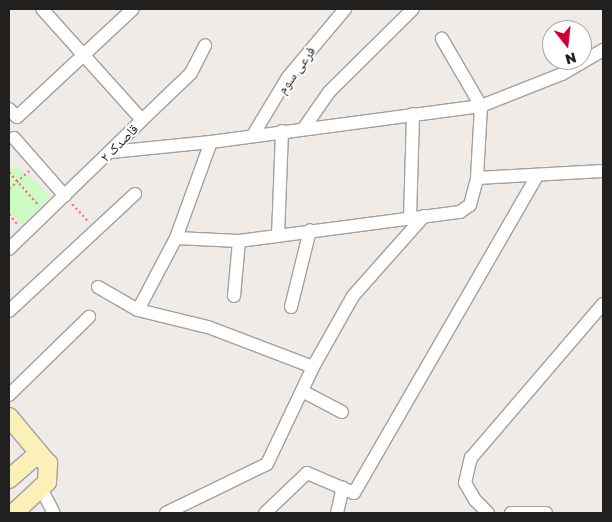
<!DOCTYPE html>
<meta charset="utf-8">
<style>
body{margin:0}
#map{position:relative;width:612px;height:522px;overflow:hidden;background:#f1ebe7;font-family:"Golos Text","Noto Naskh Arabic",sans-serif}
div>[style]{position:absolute}
[style*='--x']{left:calc(var(--x)*1px);top:calc(var(--y)*1px);width:calc(var(--w)*1px);rotate:calc(var(--a)*1deg)}
.park>*{inset:0;background:#ccfcc3}
.path>*{height:2px;margin-top:-1px;transform-origin:0;background:repeating-linear-gradient(90deg,#ff6a7e 0 2.5px,transparent 0 5px)}
.roads{filter:drop-shadow(1px 0 #a1a1a1) drop-shadow(-1px 0 #a1a1a1) drop-shadow(0 1px #a1a1a1) drop-shadow(0 -1px #a1a1a1)}
.street>*{height:12px;margin:-6px;padding:0 6px;transform-origin:6px;border-radius:6px;background:#fff}
.secondary>*{height:18px;margin:-9px;padding:0 9px;transform-origin:9px;border-radius:9px;background:#fcf0b9}
span{translate:-50% -50%;white-space:nowrap;text-align:center;line-height:1.15;-webkit-text-stroke:4px #fff;paint-order:stroke}
.street-label{font-size:14px;color:#202020}
.frame{position:absolute;inset:0;border:10px solid #202020;pointer-events:none}
.north{position:absolute;left:542px;top:20px;width:50px;height:50px;box-sizing:border-box;background:#fff;border:1px solid #a6a6a6;border-radius:50%;rotate:164deg;font-size:14px;font-weight:700;line-height:20px;text-align:center;color:#202020}
.north::after{content:'';display:block;margin:auto;width:18px;height:22px;background:#d10031;clip-path:polygon(50% 0,100% 100%,50% 72%,0 100%)}
</style>
<div id="map">
<div class="park">
<i style="clip-path:polygon(15px 165px,51px 196px,22px 225px,9px 212px,9px 172px)"></i>
</div>
<div class="path">
<i style="--x:9;--y:172;--w:45;--a:48.6"></i>
<i style="--x:9;--y:189;--w:27;--a:-42"></i>
<i style="--x:72;--y:204;--w:23;--a:47"></i>
<i style="--x:9;--y:214;--w:13;--a:51"></i>
</div>
<div class="roads">
<div class="street">
<i style="--x:9;--y:109;--w:11;--a:45"></i>
<i style="--x:17;--y:117;--w:158;--a:-43"></i>
<i style="--x:142;--y:120;--w:68;--a:-43.8"></i>
<i style="--x:191;--y:73;--w:31;--a:-63"></i>
<i style="--x:304;--y:128;--w:44;--a:-55.2"></i>
<i style="--x:329;--y:92;--w:118;--a:-44.7"></i>
<i style="--x:253;--y:135;--w:68;--a:-58.9"></i>
<i style="--x:288;--y:77;--w:89;--a:-50"></i>
<i style="--x:14;--y:138;--w:77;--a:48.7"></i>
<i style="--x:111;--y:152;--w:100;--a:-5.7"></i>
<i style="--x:211;--y:142;--w:272;--a:-7.6"></i>
<i style="--x:481;--y:106;--w:87;--a:-21.6"></i>
<i style="--x:562;--y:74;--w:48;--a:-30.3"></i>
<i style="--x:477;--y:178;--w:126;--a:-3.2"></i>
<i style="--x:410;--y:218;--w:104;--a:-88.3"></i>
<i style="--x:278;--y:236;--w:105;--a:-87.8"></i>
<i style="--x:176;--y:238;--w:63;--a:2.7"></i>
<i style="--x:239;--y:241;--w:223;--a:-7.5"></i>
<i style="--x:460;--y:212;--w:12;--a:-35"></i>
<i style="--x:470;--y:205;--w:28;--a:-75"></i>
<i style="--x:477;--y:178;--w:72;--a:-86.8"></i>
<i style="--x:481;--y:106;--w:78;--a:-120.2"></i>
<i style="--x:9;--y:249;--w:185;--a:-44.1"></i>
<i style="--x:142;--y:120;--w:149;--a:-132"></i>
<i style="--x:98;--y:287;--w:46;--a:29.9"></i>
<i style="--x:138;--y:310;--w:81;--a:-62.2"></i>
<i style="--x:176;--y:238;--w:102;--a:-70"></i>
<i style="--x:234;--y:296;--w:55;--a:-84.8"></i>
<i style="--x:291;--y:307;--w:79;--a:-76.1"></i>
<i style="--x:138;--y:310;--w:72;--a:13.7"></i>
<i style="--x:208;--y:327;--w:112;--a:20.9"></i>
<i style="--x:9;--y:311;--w:172;--a:-42.9"></i>
<i style="--x:302;--y:391;--w:45;--a:27.7"></i>
<i style="--x:9;--y:395;--w:112;--a:-44.3"></i>
<i style="--x:41;--y:488;--w:28;--a:63"></i>
<i style="--x:166;--y:513;--w:112;--a:-25.9"></i>
<i style="--x:267;--y:464;--w:107;--a:-64.6"></i>
<i style="--x:313;--y:367;--w:81;--a:-60.6"></i>
<i style="--x:353;--y:296;--w:107;--a:-48.4"></i>
<i style="--x:265;--y:513;--w:58;--a:-43.6"></i>
<i style="--x:307;--y:473;--w:51;--a:23.1"></i>
<i style="--x:354;--y:493;--w:366;--a:-60"></i>
<i style="--x:337;--y:513;--w:26;--a:-77"></i>
<i style="--x:488;--y:513;--w:18;--a:-135"></i>
<i style="--x:475;--y:500;--w:20;--a:-120"></i>
<i style="--x:465;--y:483;--w:26;--a:-77"></i>
<i style="--x:471;--y:458;--w:203;--a:-49.4"></i>
<i style="--x:511;--y:513;--w:35;--a:0"></i>
</div>
<div class="secondary">
<i style="--x:9;--y:417;--w:55;--a:50.2"></i>
<i style="--x:9;--y:479;--w:30;--a:-41"></i>
<i style="--x:32;--y:459;--w:6;--a:-18"></i>
<i style="--x:38;--y:457;--w:12;--a:31"></i>
<i style="--x:48;--y:463;--w:19;--a:93"></i>
<i style="--x:47;--y:482;--w:45;--a:136.8"></i>
</div>
</div>
<div class="street-label">
<span style="left:296px;top:70px;rotate:-54deg">فرعی سوم</span>
<span style="left:119px;top:143px;rotate:-45deg">قاصدک ۲</span>
</div>
<div class="frame"></div>
<div class="north">N</div>
</div>
